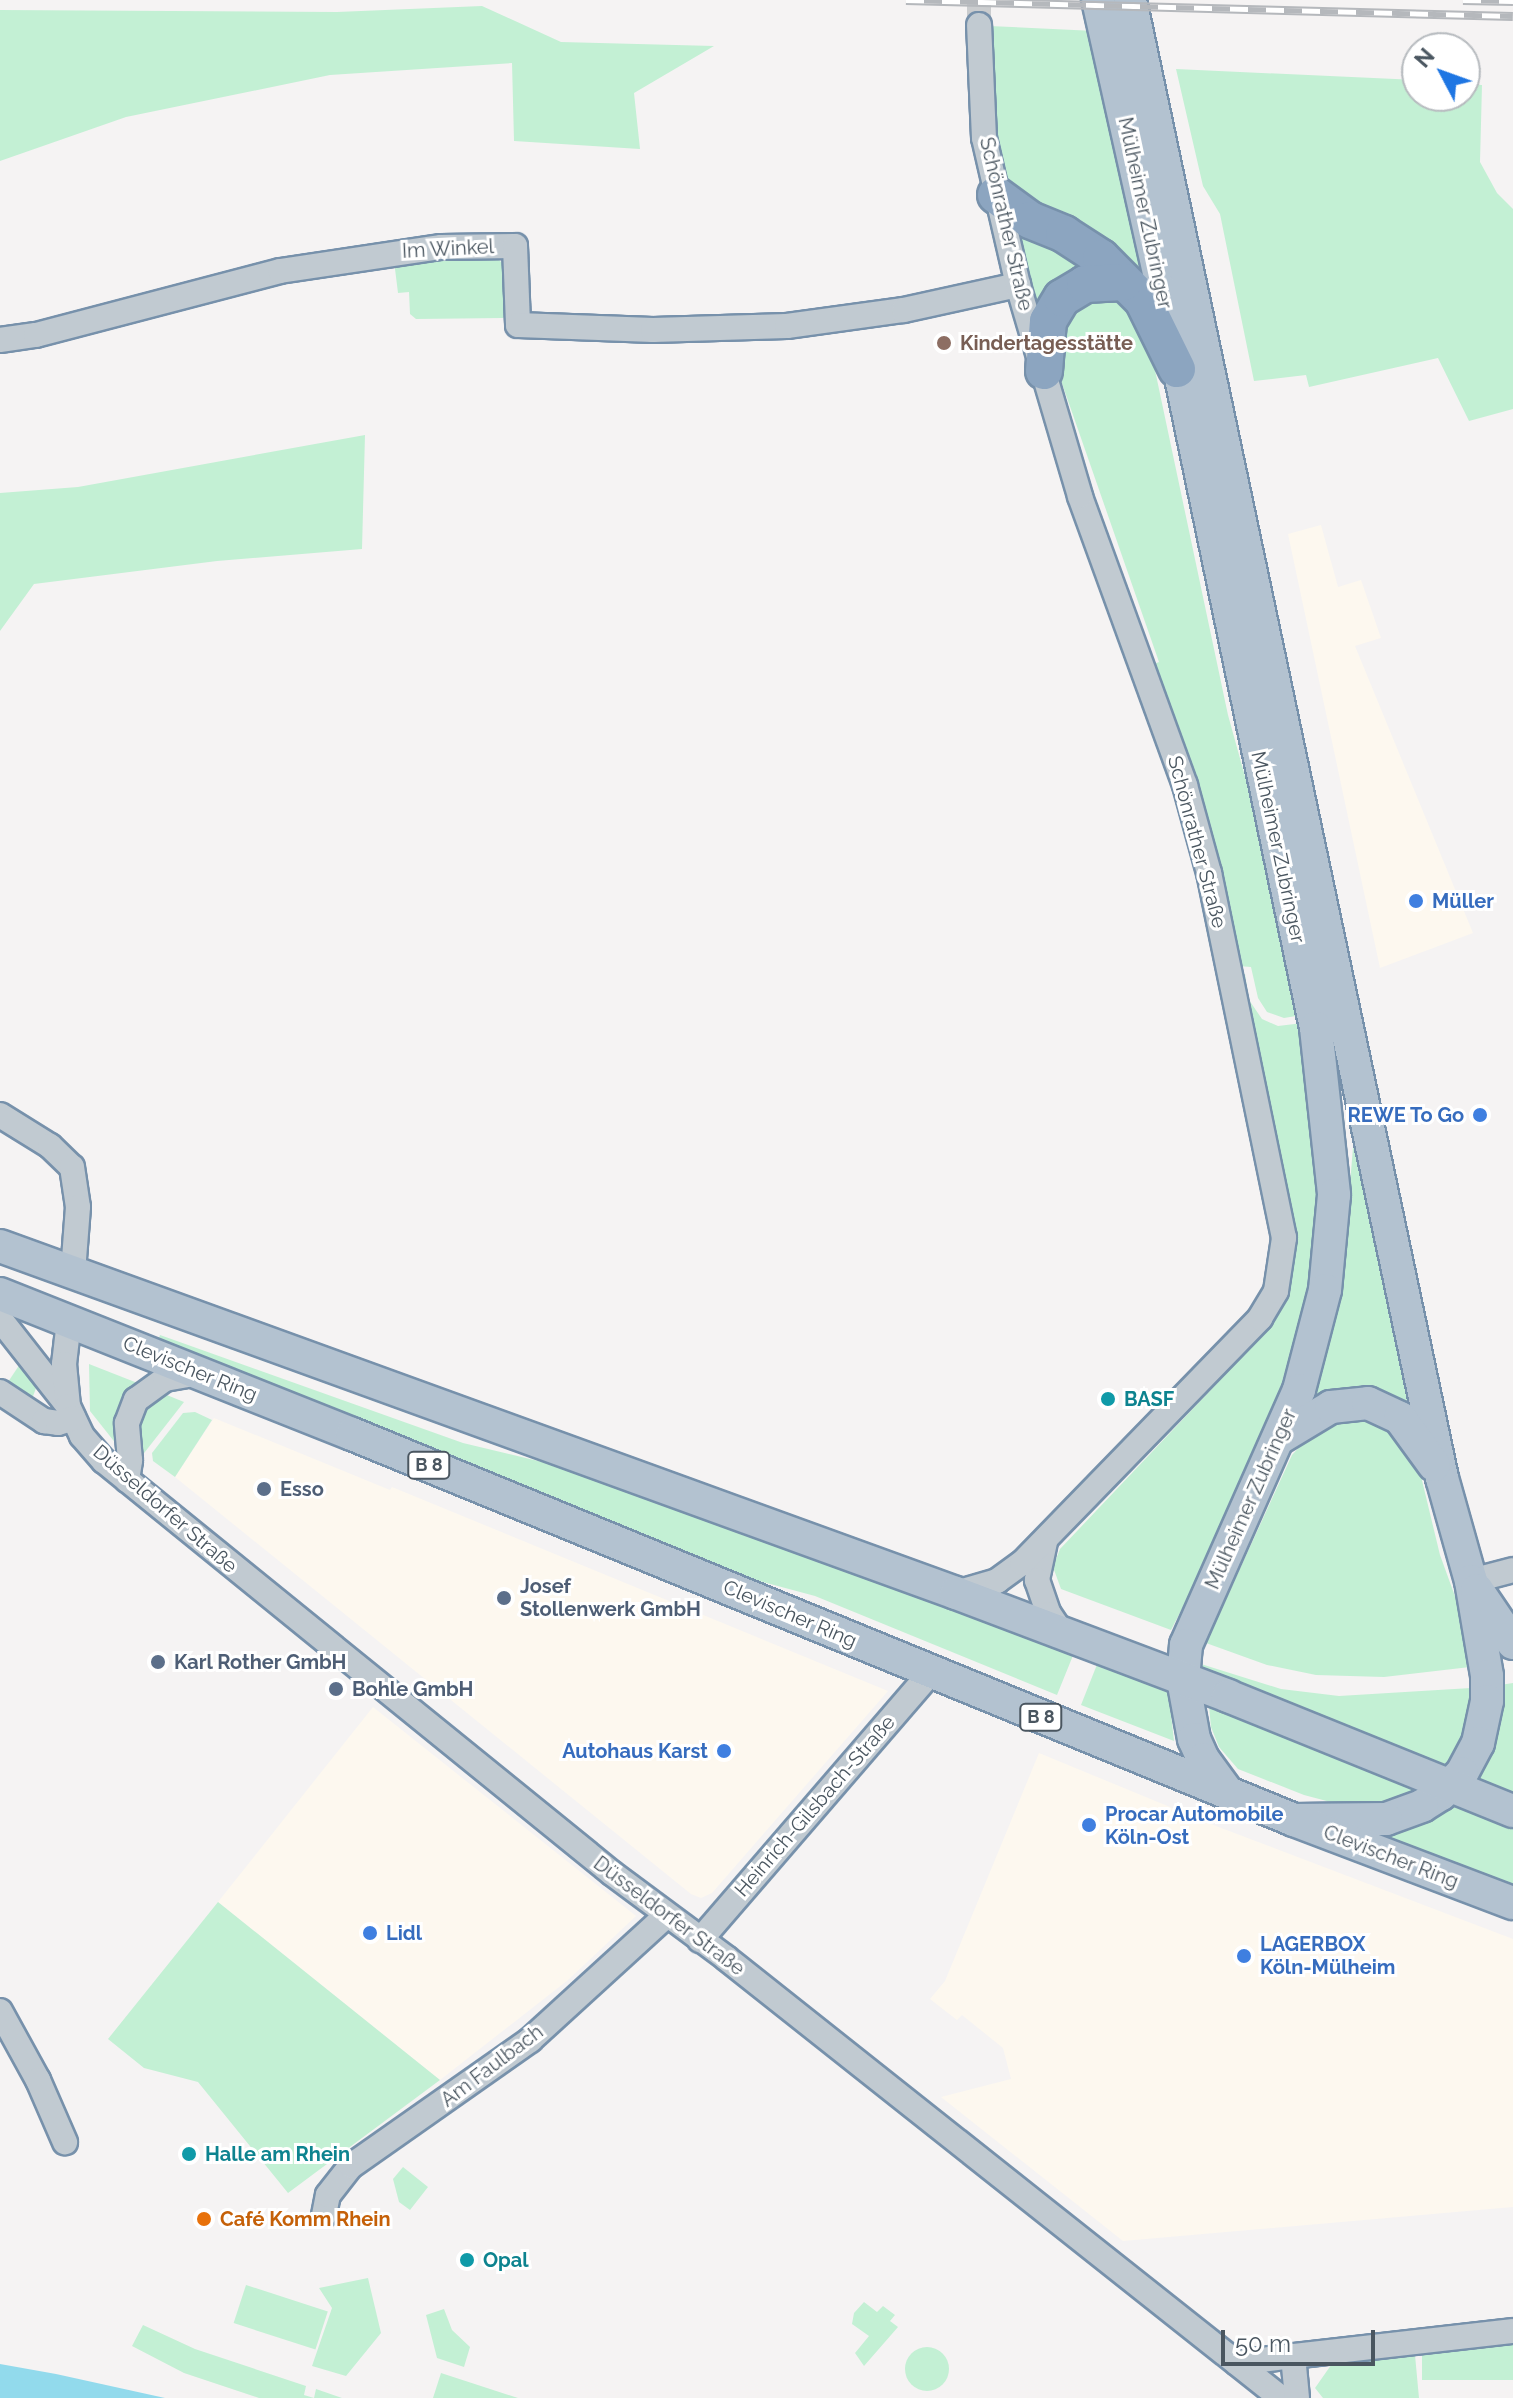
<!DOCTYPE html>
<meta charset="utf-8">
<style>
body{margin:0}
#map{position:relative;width:1513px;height:2398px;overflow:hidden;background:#f5f3f3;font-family:Raleway,sans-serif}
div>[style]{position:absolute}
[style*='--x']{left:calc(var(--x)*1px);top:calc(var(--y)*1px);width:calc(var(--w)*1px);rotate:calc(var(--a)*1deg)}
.commercial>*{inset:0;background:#fdf8ef}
.green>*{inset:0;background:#c3f0d4;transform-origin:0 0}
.round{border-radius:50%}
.water>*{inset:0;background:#92daec}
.minor-tunnel>*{height:24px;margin-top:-12px;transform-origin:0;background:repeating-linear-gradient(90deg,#caccce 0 24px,transparent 0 36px)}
.roads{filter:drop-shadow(2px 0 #7791ab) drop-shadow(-2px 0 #7791ab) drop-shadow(0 2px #7791ab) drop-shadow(0 -2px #7791ab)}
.minor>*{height:24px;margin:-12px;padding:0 12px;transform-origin:12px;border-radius:12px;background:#c1cad1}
.major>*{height:32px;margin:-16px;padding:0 16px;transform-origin:16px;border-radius:16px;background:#b3c2d0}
.highway>*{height:36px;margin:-18px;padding:0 18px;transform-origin:18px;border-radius:18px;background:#8ca5c0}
.rail>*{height:9px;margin-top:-4.5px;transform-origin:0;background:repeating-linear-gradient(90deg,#fff 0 18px,#b5b8bc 0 36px);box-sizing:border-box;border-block:2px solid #b5b8bc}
.dots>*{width:22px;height:22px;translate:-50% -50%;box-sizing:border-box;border:4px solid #fff;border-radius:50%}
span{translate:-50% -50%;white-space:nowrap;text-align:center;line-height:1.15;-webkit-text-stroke:6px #fff;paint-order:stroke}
.shield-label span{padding:2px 6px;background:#fff;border:2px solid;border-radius:6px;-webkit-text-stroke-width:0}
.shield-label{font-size:18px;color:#4a5660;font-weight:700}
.street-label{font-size:20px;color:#4a5660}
.education-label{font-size:20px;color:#785e54;font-weight:700}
.left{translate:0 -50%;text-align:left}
.shop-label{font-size:20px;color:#366cbe;font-weight:700}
.right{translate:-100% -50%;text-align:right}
.culture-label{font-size:20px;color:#0d838f;font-weight:700}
.service-label{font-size:20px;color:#4e5e75;font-weight:700}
.food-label{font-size:20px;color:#c56008;font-weight:700}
.north{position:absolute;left:1401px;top:32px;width:80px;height:80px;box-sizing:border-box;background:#fff;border:2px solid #b7bbbf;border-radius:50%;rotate:311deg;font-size:22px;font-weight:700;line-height:32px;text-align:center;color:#4a5660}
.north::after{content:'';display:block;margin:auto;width:28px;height:36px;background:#1e76e3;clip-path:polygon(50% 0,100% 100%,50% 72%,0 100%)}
.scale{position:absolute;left:1221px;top:2330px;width:154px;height:36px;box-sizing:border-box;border:4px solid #4a5660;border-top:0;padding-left:10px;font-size:24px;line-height:28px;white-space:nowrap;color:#4a5660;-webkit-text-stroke:6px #fff;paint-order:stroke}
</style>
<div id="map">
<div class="commercial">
<i style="clip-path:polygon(1321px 525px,1338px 587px,1361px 580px,1381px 638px,1355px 646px,1473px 933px,1380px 968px,1288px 534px)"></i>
<i style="clip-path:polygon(214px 1418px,390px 1490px,392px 1487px,888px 1691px,712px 1893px,701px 1898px,691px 1894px,175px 1477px)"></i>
<i style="clip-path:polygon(373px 1707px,636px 1916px,568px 1980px,440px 2080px,218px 1902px)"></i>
<i style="clip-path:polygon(1039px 1753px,1216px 1826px,1513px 1939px,1513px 2207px,1123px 2241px,941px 2097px,1011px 2079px,1003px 2048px,962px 2015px,957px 2020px,930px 1999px,945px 1981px)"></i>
</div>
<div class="green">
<i style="clip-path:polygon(482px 6px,561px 42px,714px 46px,634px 93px,640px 149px,514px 141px,512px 63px,330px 75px,126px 117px,0 161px,0 10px,337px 12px)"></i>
<i style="clip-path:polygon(989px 26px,1095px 31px,1147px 279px,1008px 192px,998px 158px,988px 79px)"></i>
<i style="clip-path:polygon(1176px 69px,1417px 80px,1417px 96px,1465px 96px,1465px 84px,1482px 85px,1480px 162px,1497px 193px,1513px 209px,1513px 409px,1469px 421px,1438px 358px,1309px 387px,1306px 375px,1254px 381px,1220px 214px,1203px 186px)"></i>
<i style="clip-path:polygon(1017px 227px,1102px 270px,1036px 309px)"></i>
<i style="clip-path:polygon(493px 254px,505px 266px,507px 314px,503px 318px,416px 319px,410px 314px,409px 292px,398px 293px,394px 261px)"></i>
<i style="clip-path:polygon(1089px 294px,1126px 301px,1152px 356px,1228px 715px,1275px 885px,1302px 1015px,1284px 1018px,1267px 1012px,1258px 998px,1251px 967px,1238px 966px,1154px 664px,1159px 662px,1058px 372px,1053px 335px)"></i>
<i style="clip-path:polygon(365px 435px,362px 549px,217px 561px,34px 584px,0 631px,0 493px,78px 487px)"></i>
<i style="clip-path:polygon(1240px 974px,1245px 974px,1249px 1000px,1262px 1019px,1278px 1026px,1303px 1023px,1320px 1179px,1315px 1267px,1273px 1414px,1216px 1543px,1171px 1630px,1061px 1589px,1053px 1567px,1060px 1549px,1223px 1377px,1220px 1373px,1287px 1290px,1292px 1278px,1294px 1250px)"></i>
<i style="clip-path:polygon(1354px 1135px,1420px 1419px,1311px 1404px,1325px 1360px,1343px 1269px)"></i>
<i style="clip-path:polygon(160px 1335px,463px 1443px,555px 1465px,1074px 1653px,1057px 1695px,815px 1596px,733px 1574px,158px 1341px)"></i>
<i style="clip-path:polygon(22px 1361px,36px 1388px,32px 1399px,6px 1385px)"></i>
<i style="clip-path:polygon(89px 1364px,140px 1384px,117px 1445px,90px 1411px)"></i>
<i style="clip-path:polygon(157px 1391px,184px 1402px,141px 1457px,134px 1424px)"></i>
<i style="clip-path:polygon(195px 1412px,212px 1420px,175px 1477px,153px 1461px,152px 1453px,183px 1413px)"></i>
<i style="clip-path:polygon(1326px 1418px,1385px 1418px,1420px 1472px,1440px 1555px,1460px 1610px,1470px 1667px,1384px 1677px,1316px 1675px,1267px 1665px,1206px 1643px,1292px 1455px)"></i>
<i style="clip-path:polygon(1098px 1662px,1168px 1688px,1174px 1741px,1081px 1705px)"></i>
<i style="clip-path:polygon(1201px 1664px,1281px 1689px,1339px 1696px,1471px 1688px,1464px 1737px,1447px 1767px,1200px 1670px)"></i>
<i style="clip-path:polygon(1513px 1683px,1513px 1796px,1474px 1779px,1500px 1685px)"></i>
<i style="clip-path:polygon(1209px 1706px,1418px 1790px,1377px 1806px,1338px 1804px,1304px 1795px,1238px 1769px,1219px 1747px,1211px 1727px)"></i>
<i style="clip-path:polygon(1455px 1803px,1513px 1827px,1513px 1888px,1378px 1836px)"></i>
<i style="clip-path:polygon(218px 1902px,440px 2080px,288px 2193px,198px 2082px,144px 2068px,108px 2039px)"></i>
<i style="clip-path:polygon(403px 2167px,428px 2187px,410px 2210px,399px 2202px,393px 2179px)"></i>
<i style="clip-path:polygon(368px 2278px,381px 2333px,346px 2376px,312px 2366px,332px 2308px,319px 2288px)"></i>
<i style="left:246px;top:2285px;width:86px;height:40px;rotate:18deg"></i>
<i style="clip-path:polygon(864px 2302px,877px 2312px,883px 2306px,895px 2315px,890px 2321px,898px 2327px,864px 2366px,855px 2353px,869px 2336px,852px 2324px,854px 2313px)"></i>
<i style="clip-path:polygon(444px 2309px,452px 2330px,470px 2347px,464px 2367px,437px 2358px,426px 2315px)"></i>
<i style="clip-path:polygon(143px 2325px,195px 2349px,306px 2386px,304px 2395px,314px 2398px,316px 2389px,342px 2398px,259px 2398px,184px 2373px,132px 2346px)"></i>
<i style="left:1513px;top:2344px;width:36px;height:91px;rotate:90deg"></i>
<i class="round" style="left:905px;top:2347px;width:44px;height:44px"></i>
<i style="clip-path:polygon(1415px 2355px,1419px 2398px,1323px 2398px,1315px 2388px,1336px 2358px,1342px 2363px)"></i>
<i style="clip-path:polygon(441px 2373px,518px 2398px,433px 2398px)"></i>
</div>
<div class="water">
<i style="clip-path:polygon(0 2364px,56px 2374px,165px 2398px,0 2398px)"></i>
</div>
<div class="minor-tunnel">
<i style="--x:979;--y:25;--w:25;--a:-90"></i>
</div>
<div class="roads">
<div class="minor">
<i style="--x:0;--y:340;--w:36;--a:-8"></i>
<i style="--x:36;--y:335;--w:252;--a:-14.7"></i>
<i style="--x:280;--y:271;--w:163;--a:-8.5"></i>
<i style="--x:441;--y:247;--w:74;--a:-0.8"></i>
<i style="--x:515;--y:246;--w:79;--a:87.8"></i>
<i style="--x:518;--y:325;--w:135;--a:2.1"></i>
<i style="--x:653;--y:330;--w:134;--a:-1.7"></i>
<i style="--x:787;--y:326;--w:118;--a:-7.8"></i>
<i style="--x:904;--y:310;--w:117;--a:-12.4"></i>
<i style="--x:0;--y:1115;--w:59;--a:31.8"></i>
<i style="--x:50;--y:1146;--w:30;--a:44"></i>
<i style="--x:72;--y:1167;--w:40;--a:81.5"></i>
<i style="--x:78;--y:1207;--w:65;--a:94.4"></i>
<i style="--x:0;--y:1319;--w:105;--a:51.9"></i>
<i style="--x:69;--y:1321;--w:43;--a:96.6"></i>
<i style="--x:64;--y:1364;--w:42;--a:84.6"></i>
<i style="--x:68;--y:1406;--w:33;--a:65"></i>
<i style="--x:82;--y:1436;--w:33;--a:49"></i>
<i style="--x:104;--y:1461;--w:655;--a:39.06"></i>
<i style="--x:613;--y:1874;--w:141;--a:36.6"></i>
<i style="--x:726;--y:1958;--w:708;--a:38.41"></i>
<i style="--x:0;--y:1392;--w:53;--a:33.4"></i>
<i style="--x:44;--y:1421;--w:14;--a:8"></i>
<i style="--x:58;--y:1423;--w:16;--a:-18"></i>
<i style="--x:127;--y:1480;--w:20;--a:-81"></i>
<i style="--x:130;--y:1460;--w:37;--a:-95"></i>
<i style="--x:127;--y:1423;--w:25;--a:-69"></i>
<i style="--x:136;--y:1400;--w:36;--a:-36"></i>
<i style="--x:165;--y:1379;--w:35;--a:-10"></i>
<i style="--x:1045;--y:1542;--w:39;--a:102"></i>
<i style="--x:1037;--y:1580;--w:36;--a:71"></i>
<i style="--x:1049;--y:1614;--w:22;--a:56"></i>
<i style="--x:1471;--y:1581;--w:43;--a:-14.7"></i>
<i style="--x:956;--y:1593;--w:43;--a:-16.3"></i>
<i style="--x:997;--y:1581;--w:31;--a:-36"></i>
<i style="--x:1022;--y:1563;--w:342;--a:-45.8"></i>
<i style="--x:1260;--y:1318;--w:31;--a:-59"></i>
<i style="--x:1276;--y:1291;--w:54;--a:-81.4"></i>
<i style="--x:1284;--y:1238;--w:373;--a:-101.6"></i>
<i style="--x:1209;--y:873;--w:91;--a:-105.3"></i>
<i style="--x:1185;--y:785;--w:307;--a:-110"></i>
<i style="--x:1080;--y:496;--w:220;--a:-106.4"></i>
<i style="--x:1018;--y:285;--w:151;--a:-103"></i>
<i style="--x:984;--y:138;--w:113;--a:-92.5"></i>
<i style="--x:700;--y:1940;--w:354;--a:-49.2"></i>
<i style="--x:0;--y:2011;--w:79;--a:61.2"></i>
<i style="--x:38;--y:2080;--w:68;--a:66.5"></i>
<i style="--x:324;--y:2215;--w:20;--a:-79"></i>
<i style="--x:328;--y:2195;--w:37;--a:-52"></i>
<i style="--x:351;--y:2166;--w:219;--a:-35.1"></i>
<i style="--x:530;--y:2040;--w:184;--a:-42.4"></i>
<i style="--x:1237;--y:2363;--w:56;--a:-7.1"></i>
<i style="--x:1297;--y:2398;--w:42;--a:-95.4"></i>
<i style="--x:1293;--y:2356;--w:221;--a:-6.5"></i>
</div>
<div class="major">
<i style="--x:1098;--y:0;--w:298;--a:77.4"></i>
<i style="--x:1163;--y:291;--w:753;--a:78.27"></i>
<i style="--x:1316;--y:1028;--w:168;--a:83.8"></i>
<i style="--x:1334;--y:1195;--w:95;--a:95.4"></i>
<i style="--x:1325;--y:1290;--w:103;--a:104.6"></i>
<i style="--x:1299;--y:1390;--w:279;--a:113.9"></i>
<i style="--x:1186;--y:1645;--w:34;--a:95"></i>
<i style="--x:1183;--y:1679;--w:61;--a:79.6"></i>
<i style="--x:1194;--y:1739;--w:22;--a:66"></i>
<i style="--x:1203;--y:1759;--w:42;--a:53.7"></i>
<i style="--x:1130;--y:0;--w:1511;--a:78.08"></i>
<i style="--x:1442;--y:1478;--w:107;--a:74.3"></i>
<i style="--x:1471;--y:1581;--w:96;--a:80.4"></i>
<i style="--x:1487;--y:1676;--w:25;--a:90"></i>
<i style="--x:1487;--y:1701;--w:43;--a:102.1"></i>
<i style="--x:1478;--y:1743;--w:34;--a:118"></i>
<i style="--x:1462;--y:1773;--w:30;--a:135"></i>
<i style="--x:1441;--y:1794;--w:22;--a:148"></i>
<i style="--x:1422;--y:1806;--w:38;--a:160"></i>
<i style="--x:1386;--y:1819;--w:92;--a:179.4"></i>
<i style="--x:0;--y:1246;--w:1017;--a:19.95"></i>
<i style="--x:956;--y:1593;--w:291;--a:20.7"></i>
<i style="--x:1228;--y:1696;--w:307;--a:22"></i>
<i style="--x:0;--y:1294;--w:379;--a:21.7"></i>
<i style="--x:352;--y:1434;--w:1018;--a:22.28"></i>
<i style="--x:1294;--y:1820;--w:234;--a:20.8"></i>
<i style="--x:1281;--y:1437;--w:58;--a:-31"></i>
<i style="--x:1331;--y:1407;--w:37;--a:-6"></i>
<i style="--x:1368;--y:1403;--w:35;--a:25"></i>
<i style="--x:1400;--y:1418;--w:58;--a:54.1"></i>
<i style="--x:1477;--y:1590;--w:64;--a:55.8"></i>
</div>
<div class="highway">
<i style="--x:996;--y:195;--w:42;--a:36.3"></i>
<i style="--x:1030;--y:220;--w:37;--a:22"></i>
<i style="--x:1064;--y:234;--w:44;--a:33"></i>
<i style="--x:1101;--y:258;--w:59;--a:45"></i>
<i style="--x:1143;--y:300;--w:77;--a:63.8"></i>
<i style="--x:1044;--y:371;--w:50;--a:-85.4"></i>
<i style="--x:1048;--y:321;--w:27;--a:-59"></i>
<i style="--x:1062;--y:298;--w:27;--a:-31"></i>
<i style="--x:1085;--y:284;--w:39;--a:-3"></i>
</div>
</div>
<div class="rail">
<i style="--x:906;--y:0;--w:607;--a:1.51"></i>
<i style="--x:1463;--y:0;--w:50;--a:1.1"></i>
</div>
<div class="dots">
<i style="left:944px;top:343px;background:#8d6e63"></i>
<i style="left:1416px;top:901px;background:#3f7fe0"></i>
<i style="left:1480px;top:1115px;background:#3f7fe0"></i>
<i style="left:1108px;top:1399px;background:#0f9aa8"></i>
<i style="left:264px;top:1489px;background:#5c6f8a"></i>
<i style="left:504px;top:1598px;background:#5c6f8a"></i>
<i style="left:158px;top:1662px;background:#5c6f8a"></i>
<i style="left:336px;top:1689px;background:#5c6f8a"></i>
<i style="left:724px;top:1751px;background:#3f7fe0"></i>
<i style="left:1089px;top:1825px;background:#3f7fe0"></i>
<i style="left:370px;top:1933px;background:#3f7fe0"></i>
<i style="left:1244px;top:1956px;background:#3f7fe0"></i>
<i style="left:189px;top:2154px;background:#0f9aa8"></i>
<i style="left:204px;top:2219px;background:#e8710a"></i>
<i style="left:467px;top:2260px;background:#0f9aa8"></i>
</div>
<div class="shield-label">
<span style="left:429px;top:1465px">B 8</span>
<span style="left:1041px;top:1717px">B 8</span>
</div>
<div class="street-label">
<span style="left:1145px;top:213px;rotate:78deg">Mülheimer Zubringer</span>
<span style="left:1006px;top:224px;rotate:77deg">Schönrather Straße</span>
<span style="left:448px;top:249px;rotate:-3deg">Im Winkel</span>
<span style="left:1197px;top:842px;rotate:75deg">Schönrather Straße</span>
<span style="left:1278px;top:847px;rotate:78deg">Mülheimer Zubringer</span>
<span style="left:190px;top:1369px;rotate:22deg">Clevischer Ring</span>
<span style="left:1251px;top:1499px;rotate:-66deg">Mülheimer Zubringer</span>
<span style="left:165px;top:1509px;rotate:41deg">Düsseldorfer Straße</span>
<span style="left:790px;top:1614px;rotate:23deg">Clevischer Ring</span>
<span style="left:815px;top:1806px;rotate:-49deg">Heinrich-Gilsbach-Straße</span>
<span style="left:1391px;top:1857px;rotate:21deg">Clevischer Ring</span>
<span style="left:669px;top:1916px;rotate:37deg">Düsseldorfer Straße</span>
<span style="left:492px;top:2066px;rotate:-37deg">Am Faulbach</span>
</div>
<div class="education-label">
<span class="left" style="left:960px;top:343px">Kindertagesstätte</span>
</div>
<div class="shop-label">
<span class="left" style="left:1432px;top:901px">Müller</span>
<span class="right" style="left:1464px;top:1115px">REWE To Go</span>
<span class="right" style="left:708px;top:1751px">Autohaus Karst</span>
<span class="left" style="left:1105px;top:1826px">Procar Automobile<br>Köln-Ost</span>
<span class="left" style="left:386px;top:1933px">Lidl</span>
<span class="left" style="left:1260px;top:1956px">LAGERBOX<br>Köln-Mülheim</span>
</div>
<div class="culture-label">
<span class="left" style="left:1124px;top:1399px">BASF</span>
<span class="left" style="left:205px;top:2154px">Halle am Rhein</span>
<span class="left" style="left:483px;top:2260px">Opal</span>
</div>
<div class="service-label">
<span class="left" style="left:280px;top:1489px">Esso</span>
<span class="left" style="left:520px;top:1598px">Josef<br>Stollenwerk GmbH</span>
<span class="left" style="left:174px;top:1662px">Karl Rother GmbH</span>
<span class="left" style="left:352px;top:1689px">Bohle GmbH</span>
</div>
<div class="food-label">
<span class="left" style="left:220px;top:2219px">Café Komm Rhein</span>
</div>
<div class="north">N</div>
<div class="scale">50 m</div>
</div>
